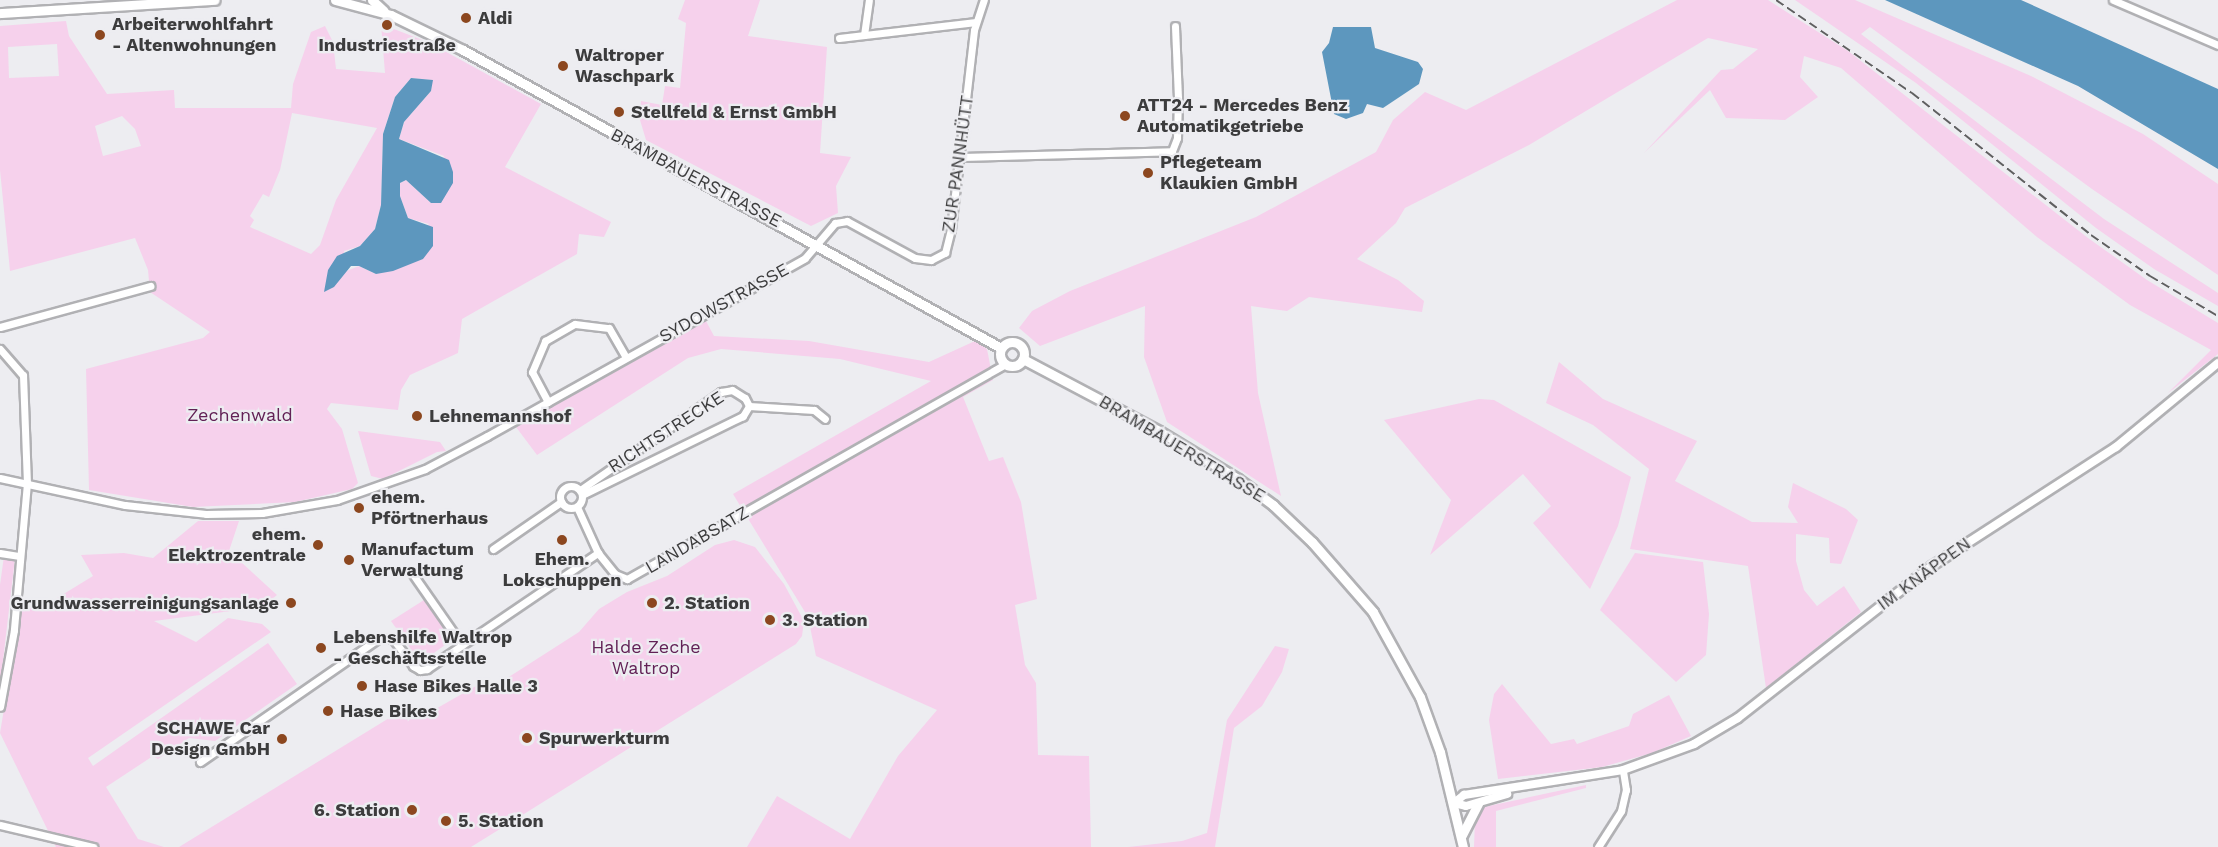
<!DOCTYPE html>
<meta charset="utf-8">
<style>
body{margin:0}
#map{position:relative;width:2218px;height:847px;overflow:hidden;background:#ededf1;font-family:"Work Sans",sans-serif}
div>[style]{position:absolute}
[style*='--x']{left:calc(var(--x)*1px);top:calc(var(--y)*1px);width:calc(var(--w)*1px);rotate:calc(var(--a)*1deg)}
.green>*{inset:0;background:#f6d1ec}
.water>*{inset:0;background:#5d97be}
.roads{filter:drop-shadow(2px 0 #b1b1b4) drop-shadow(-2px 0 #b1b1b4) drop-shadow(0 2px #b1b1b4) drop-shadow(0 -2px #b1b1b4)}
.minor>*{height:7px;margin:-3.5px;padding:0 3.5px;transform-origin:3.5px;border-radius:3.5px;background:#fff}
.minor>.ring{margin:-3.5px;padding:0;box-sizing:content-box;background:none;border:7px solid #fff;border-radius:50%}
.tertiary>*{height:8px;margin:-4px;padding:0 4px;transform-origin:4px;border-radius:4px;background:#fff}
.secondary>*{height:9px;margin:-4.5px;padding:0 4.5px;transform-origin:4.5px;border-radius:4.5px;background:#fff}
.secondary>.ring{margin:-4.5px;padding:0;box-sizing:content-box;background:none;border:9px solid #fff;border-radius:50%}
.rail>*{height:2px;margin-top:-1px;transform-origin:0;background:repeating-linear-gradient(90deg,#5f5f60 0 9px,transparent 0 13.5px)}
.dots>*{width:16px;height:16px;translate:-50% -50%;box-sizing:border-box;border:3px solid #ededf1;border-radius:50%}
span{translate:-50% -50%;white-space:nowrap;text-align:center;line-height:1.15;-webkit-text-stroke:4.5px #ededf1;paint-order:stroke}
.poi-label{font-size:18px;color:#3c3c3d;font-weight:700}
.left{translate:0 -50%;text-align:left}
.right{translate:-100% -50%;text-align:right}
.street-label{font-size:18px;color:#3c3c3d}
.park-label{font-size:18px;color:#622156}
</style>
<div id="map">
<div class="green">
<i style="clip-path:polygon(685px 0,760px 0,748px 36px,827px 47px,820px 153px,851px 157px,836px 186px,838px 213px,811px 226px,646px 140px,640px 120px,641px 101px,662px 105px,665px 86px,680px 88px,686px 23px,678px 19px)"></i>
<i style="clip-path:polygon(1677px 0,1768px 0,1848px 51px,2088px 238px,2147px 280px,2218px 323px,2218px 354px,2168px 393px,2211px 350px,2130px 305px,2037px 237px,1841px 68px,1804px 56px,1800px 77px,1818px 97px,1785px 120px,1726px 118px,1710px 90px,1644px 153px,1721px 70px,1733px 69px,1758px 49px,1708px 38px,1529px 145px,1405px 208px,1396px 223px,1357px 259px,1398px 280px,1424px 301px,1422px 312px,1309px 297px,1287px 311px,1251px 306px,1258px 393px,1281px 496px,1167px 422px,1144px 357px,1145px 306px,1040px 346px,1019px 328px,1032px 311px,1070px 291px,1256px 217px,1376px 152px,1393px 120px,1425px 92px,1466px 110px)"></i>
<i style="clip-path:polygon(1795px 0,1855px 0,2031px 76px,2143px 134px,2218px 184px,2218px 275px,2092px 189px,1870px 27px,1861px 34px,2104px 219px,2218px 293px,2218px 306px,2154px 269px,2096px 228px,1916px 83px)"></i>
<i style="clip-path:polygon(evenodd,66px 21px,69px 36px,107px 94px,174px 90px,175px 108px,291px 108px,293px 84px,311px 32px,325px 26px,333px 42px,336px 69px,385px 73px,381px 24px,430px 43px,541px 104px,505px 167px,611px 222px,604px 237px,579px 234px,577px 254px,462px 319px,458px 353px,410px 375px,401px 390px,398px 410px,331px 403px,327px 409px,342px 429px,358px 483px,352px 489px,295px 502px,193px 507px,89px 490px,86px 369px,203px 338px,210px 332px,150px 292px,148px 270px,135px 238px,10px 271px,0 170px,0 26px,66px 21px,57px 44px,59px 76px,9px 78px,8px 47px,57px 44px,66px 21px,411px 78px,432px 80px,431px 91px,404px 122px,399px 139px,444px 156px,431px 203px,406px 180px,400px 183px,400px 196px,408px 218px,429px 224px,376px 274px,359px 266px,344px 272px,344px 251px,360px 246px,375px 229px,381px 205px,383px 134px,395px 97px,411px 78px,66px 21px,292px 113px,377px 128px,336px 200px,320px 245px,311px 254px,250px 227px,254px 220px,250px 216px,263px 194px,269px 197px,280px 170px,292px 113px,66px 21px,122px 116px,135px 129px,141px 146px,103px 156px,95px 126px,122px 116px)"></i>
<i style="clip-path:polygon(706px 321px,714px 336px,809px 341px,929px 362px,975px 341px,987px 349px,993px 380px,963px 397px,989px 461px,1003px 457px,1021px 502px,1037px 599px,1015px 605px,1025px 665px,1036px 683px,1038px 755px,1089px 756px,1091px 847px,747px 847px,777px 796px,850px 839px,898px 756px,937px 710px,816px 656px,808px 617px,733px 494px,931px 381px,840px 359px,721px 349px,688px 358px,537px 455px,516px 427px)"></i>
<i style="clip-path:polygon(1559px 362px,1603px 399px,1697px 441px,1675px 481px,1752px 522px,1798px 523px,1788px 507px,1793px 483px,1846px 509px,1858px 520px,1841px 564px,1830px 563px,1829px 538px,1796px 534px,1796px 561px,1804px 590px,1817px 606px,1844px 586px,1861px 612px,1766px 688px,1748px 566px,1630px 549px,1649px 469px,1593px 425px,1546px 403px)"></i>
<i style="clip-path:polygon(1479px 399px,1494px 400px,1631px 477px,1618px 526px,1590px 589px,1533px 523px,1551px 506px,1523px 474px,1430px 555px,1451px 500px,1384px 420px)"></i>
<i style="clip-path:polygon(358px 431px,440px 442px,446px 451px,437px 452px,383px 479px,371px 476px)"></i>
<i style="clip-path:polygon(198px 521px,239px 521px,229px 551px,277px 595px,262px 607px,154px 621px,196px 642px,228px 618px,262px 624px,271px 632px,88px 758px,93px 766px,268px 643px,297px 684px,215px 741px,189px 738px,158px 759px,153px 756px,106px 787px,138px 839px,164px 847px,56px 847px,0 733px,21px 607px,39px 609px,93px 576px,81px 555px,124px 553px,153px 558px)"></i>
<i style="clip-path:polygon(734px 540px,755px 547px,784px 584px,804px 621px,802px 636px,796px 644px,471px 847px,179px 847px,412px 704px,418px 719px,483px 682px,490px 689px,579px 632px,599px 609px,627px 592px,667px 576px,715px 545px)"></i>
<i style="clip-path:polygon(1635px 553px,1703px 562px,1709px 614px,1706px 655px,1676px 682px,1600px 610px)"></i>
<i style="clip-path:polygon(4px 556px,15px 558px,0 686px,0 585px)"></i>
<i style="clip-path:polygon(424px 600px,452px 640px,424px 660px,418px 659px,391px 621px)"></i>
<i style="clip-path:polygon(1275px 646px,1289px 649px,1282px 672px,1262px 706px,1234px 728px,1215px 847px,1128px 847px,1182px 841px,1207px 833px,1227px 720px)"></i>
<i style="clip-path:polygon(1502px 684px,1551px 744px,1574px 739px,1577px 744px,1629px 726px,1633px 714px,1669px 695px,1691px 736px,1652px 753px,1602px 767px,1498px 779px,1489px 720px,1494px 694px)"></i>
<i style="clip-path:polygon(1586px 785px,1586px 788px,1496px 811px,1496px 847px,1474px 847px,1475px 820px,1484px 807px)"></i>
</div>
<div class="water">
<i style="clip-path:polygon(1885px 0,2021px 0,2218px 89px,2218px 169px,2078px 86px)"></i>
<i style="clip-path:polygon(1333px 27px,1371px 27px,1375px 48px,1418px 62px,1423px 69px,1419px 84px,1383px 108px,1367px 104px,1363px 113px,1346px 119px,1334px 114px,1322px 52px,1329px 43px)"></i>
<i style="clip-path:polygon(411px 78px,433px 80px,431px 91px,404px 122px,399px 139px,449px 160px,453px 172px,453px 183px,441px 203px,431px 203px,406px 180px,400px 183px,400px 196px,408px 218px,433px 227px,433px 246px,423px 259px,393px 271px,376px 274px,359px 266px,351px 266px,334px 287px,324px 292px,328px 270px,337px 256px,360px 246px,375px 229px,381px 205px,383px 134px,395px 97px)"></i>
</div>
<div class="roads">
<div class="minor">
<i style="--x:2113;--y:0;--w:114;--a:23.2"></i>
<i style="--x:864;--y:35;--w:35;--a:-82"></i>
<i style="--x:839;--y:38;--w:138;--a:-6.7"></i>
<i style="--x:962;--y:157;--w:210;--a:-1.6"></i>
<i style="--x:1172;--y:151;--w:14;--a:-69"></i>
<i style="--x:1177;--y:138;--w:40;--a:-88.6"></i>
<i style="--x:1178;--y:98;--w:72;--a:-92.4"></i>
<i style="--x:0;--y:327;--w:156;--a:-15.3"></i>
<i style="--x:0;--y:349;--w:35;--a:49"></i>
<i style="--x:23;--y:375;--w:108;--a:87.9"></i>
<i style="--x:27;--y:483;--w:148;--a:95.1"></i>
<i style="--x:14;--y:630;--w:78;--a:100.3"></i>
<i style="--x:548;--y:402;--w:34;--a:-118"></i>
<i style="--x:532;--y:372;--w:34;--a:-67"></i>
<i style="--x:545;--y:341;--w:34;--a:-30"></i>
<i style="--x:575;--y:324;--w:34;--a:7"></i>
<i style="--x:609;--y:328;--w:34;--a:60"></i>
<i style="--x:749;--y:406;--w:65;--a:3.5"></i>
<i style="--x:814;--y:410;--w:14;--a:39"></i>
<i style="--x:0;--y:478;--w:128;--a:12.2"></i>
<i style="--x:125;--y:505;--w:81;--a:6.3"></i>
<i style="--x:206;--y:514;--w:56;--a:-1"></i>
<i style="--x:262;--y:513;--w:76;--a:-9.8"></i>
<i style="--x:337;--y:500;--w:93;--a:-19.4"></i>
<i style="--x:425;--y:469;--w:70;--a:-28"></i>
<i style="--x:487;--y:436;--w:364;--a:-29.2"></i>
<i style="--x:805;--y:258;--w:46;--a:-49.4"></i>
<i style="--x:835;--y:223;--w:12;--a:-9"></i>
<i style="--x:847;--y:221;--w:77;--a:28.6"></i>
<i style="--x:915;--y:258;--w:16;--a:7"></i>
<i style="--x:931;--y:260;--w:16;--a:-27"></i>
<i style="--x:945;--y:253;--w:25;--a:-76"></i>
<i style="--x:951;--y:229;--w:200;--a:-83.4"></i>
<i style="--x:974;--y:30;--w:32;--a:-72"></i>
<i class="ring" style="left:560px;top:486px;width:15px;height:15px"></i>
<i style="--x:580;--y:490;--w:172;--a:-34.8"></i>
<i style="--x:721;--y:392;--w:11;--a:-10"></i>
<i style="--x:732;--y:390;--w:15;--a:32"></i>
<i style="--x:745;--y:398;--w:9;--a:63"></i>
<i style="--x:749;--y:406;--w:12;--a:121"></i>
<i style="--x:743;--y:416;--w:179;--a:153.9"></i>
<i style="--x:577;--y:507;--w:51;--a:65.5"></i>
<i style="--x:598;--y:553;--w:27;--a:51"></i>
<i style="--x:615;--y:574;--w:13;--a:23"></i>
<i style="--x:627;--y:579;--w:436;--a:-29.6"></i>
<i style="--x:493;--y:549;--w:83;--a:-34.7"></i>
<i style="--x:0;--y:553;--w:20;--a:9"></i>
<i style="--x:414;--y:576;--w:84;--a:55.2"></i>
<i style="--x:200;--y:762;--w:218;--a:-34.7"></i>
<i style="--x:379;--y:638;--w:14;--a:4"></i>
<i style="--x:393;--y:639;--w:34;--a:53"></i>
<i style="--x:413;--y:666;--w:8;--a:30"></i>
<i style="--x:420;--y:670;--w:7;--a:-8"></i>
<i style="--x:427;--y:669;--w:207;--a:-34.2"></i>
<i style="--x:0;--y:825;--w:96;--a:13.3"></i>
<i style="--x:1598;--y:847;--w:43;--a:-57.4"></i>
<i style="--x:1621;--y:811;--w:22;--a:-77"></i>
<i style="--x:1626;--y:790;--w:20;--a:-99"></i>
</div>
<div class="tertiary">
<i style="--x:1454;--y:803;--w:13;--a:-39"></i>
<i style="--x:1464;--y:795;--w:161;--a:-8.9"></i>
<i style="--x:1623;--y:770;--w:76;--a:-20.1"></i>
<i style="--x:1694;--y:744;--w:51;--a:-30.6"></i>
<i style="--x:1738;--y:718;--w:246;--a:-38.1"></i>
<i style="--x:1932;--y:566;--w:219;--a:-32.9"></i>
<i style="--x:2116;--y:447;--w:132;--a:-39.5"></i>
<i style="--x:1454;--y:803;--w:12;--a:14"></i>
<i style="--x:1466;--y:806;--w:43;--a:-16.3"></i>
</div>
<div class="secondary">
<i style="--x:335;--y:0;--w:58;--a:15"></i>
<i style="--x:391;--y:15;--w:80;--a:25.9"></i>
<i style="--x:463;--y:50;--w:615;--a:28.98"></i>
<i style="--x:372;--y:0;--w:16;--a:43"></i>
<i style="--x:0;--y:13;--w:215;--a:-3.5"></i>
<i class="ring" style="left:1000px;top:342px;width:15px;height:15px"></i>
<i style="--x:1023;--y:359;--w:154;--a:27.9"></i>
<i style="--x:1159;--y:431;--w:92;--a:31.3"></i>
<i style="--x:1238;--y:479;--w:44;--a:36.6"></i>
<i style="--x:1273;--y:505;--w:54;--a:43.5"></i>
<i style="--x:1312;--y:542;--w:93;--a:48.9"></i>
<i style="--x:1373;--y:612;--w:97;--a:61.1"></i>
<i style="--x:1420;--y:697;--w:59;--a:70"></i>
<i style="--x:1440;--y:752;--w:98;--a:76.4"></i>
<i style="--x:1462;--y:835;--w:36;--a:-63"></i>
</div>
</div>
<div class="rail">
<i style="--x:1776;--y:0;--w:165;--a:34.4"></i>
<i style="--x:1912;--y:93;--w:228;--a:38.4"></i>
<i style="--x:2091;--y:235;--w:72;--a:34.8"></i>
<i style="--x:2150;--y:276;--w:79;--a:30.5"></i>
</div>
<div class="dots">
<i style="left:466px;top:18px;background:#8c471f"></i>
<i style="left:387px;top:25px;background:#8c471f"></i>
<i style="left:100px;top:35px;background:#8c471f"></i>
<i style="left:563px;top:66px;background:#8c471f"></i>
<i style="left:619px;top:112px;background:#8c471f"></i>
<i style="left:1125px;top:116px;background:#8c471f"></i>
<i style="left:1148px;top:173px;background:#8c471f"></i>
<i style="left:417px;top:416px;background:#8c471f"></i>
<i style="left:359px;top:508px;background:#8c471f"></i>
<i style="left:562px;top:540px;background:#8c471f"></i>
<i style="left:318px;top:545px;background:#8c471f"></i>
<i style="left:349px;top:560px;background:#8c471f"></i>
<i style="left:291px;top:603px;background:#8c471f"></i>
<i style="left:652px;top:603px;background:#8c471f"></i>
<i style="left:770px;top:620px;background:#8c471f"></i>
<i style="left:321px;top:648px;background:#8c471f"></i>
<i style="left:362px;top:686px;background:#8c471f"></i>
<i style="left:328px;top:711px;background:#8c471f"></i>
<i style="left:527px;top:738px;background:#8c471f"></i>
<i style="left:282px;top:739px;background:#8c471f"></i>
<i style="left:412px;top:810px;background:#8c471f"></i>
<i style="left:446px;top:821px;background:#8c471f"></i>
</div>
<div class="poi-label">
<span class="left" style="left:478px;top:18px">Aldi</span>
<span class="left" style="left:112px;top:35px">Arbeiterwohlfahrt<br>- Altenwohnungen</span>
<span style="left:387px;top:45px">Industriestraße</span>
<span class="left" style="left:575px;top:66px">Waltroper<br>Waschpark</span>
<span class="left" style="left:1137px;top:116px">ATT24 - Mercedes Benz<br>Automatikgetriebe</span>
<span class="left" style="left:631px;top:112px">Stellfeld &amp; Ernst GmbH</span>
<span class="left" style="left:1160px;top:173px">Pflegeteam<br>Klaukien GmbH</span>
<span class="left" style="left:429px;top:416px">Lehnemannshof</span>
<span class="left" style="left:371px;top:508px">ehem.<br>Pförtnerhaus</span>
<span class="right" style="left:306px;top:545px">ehem.<br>Elektrozentrale</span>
<span class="left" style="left:361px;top:560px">Manufactum<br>Verwaltung</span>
<span style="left:562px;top:570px">Ehem.<br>Lokschuppen</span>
<span class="right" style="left:279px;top:603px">Grundwasserreinigungsanlage</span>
<span class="left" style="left:664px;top:603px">2. Station</span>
<span class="left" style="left:782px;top:620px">3. Station</span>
<span class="left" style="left:333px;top:648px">Lebenshilfe Waltrop<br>- Geschäftsstelle</span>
<span class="left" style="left:374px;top:686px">Hase Bikes Halle 3</span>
<span class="left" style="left:340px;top:711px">Hase Bikes</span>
<span class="right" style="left:270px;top:739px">SCHAWE Car<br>Design GmbH</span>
<span class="left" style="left:539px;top:738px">Spurwerkturm</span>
<span class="right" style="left:400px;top:810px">6. Station</span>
<span class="left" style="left:458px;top:821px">5. Station</span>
</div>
<div class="street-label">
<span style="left:958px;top:164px;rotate:-82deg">ZUR PANNHÜTT</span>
<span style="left:696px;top:178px;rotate:28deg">BRAMBAUERSTRASSE</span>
<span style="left:724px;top:303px;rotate:-29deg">SYDOWSTRASSE</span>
<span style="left:666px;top:432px;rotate:-33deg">RICHTSTRECKE</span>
<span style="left:1182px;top:449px;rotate:31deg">BRAMBAUERSTRASSE</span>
<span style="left:697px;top:540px;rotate:-30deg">LANDABSATZ</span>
<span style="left:1924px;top:574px;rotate:-36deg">IM KNÄPPEN</span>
</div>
<div class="park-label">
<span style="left:240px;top:415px">Zechenwald</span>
<span style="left:646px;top:658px">Halde Zeche<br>Waltrop</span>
</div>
</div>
